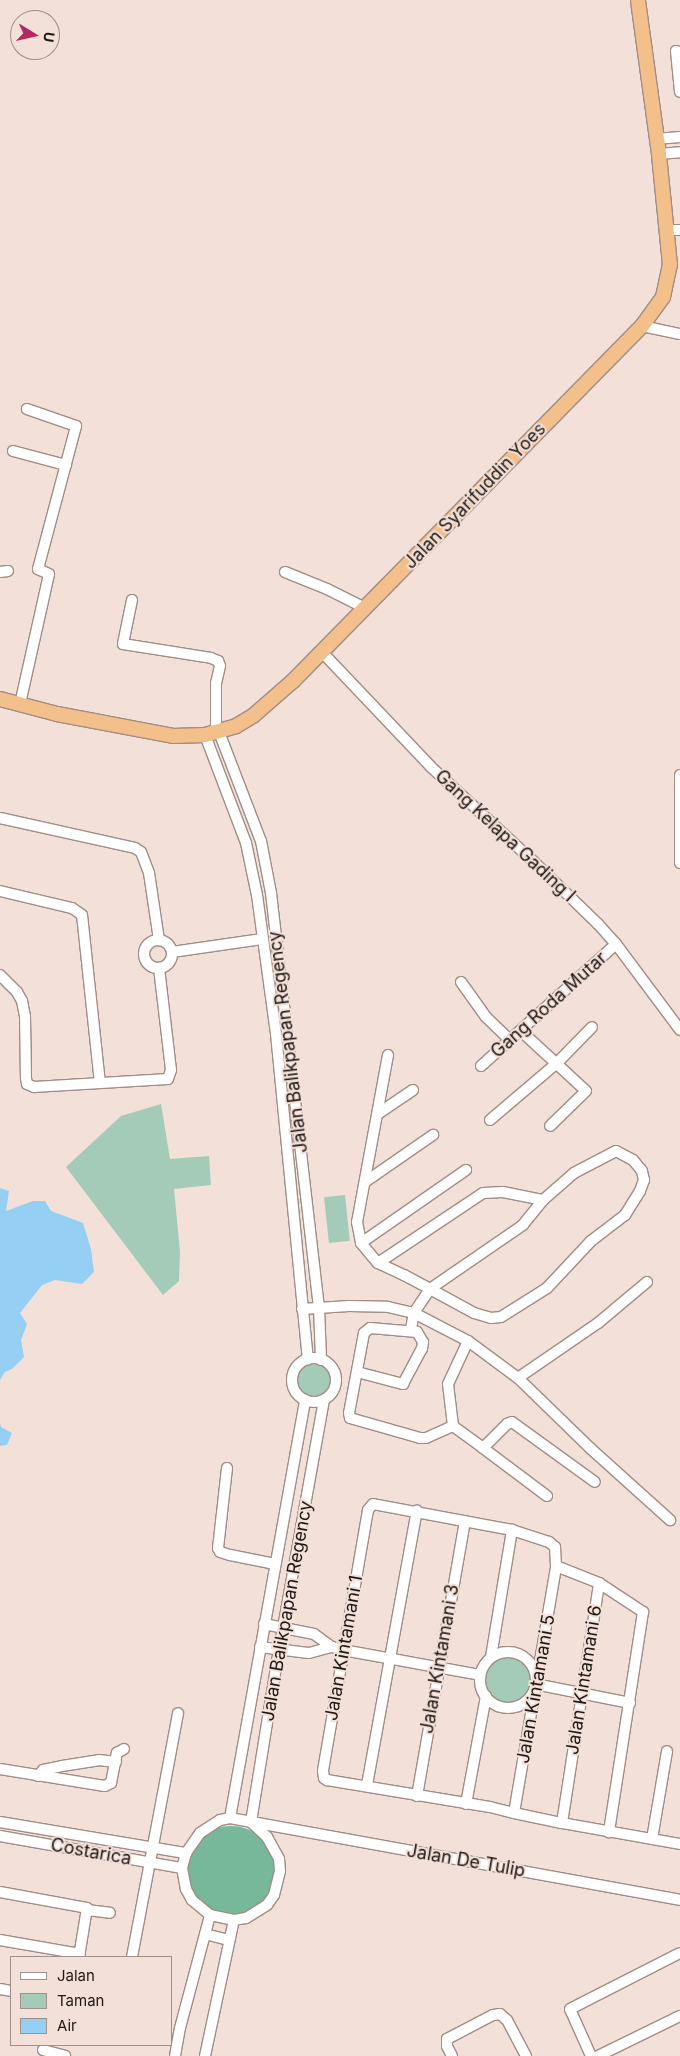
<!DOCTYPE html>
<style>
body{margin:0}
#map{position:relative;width:680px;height:2056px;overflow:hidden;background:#f3e0d8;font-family:Inter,sans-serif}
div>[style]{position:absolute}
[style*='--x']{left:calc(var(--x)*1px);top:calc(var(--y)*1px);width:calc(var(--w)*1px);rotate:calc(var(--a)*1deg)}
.green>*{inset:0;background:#a3cbb7;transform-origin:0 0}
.round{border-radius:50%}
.forest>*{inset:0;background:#78b89a}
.water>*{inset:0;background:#95cff4}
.roads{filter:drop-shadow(1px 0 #9f8d86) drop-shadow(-1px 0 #9f8d86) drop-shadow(0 1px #9f8d86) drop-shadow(0 -1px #9f8d86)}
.minor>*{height:10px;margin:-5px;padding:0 5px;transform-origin:5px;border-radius:5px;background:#fff}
.minor>.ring{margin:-5px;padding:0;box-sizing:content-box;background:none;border:10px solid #fff;border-radius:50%}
.highway>*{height:14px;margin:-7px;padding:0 7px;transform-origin:7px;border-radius:7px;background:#f3bf8a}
span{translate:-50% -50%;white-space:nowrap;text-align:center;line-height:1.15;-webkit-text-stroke:4px #f3e0d8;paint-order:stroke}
.street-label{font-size:18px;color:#1e1714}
.legend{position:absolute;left:10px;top:1956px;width:162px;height:90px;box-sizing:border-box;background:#f3e0d8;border:1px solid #9e908a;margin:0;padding:6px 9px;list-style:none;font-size:15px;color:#1e1714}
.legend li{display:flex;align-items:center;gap:10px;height:25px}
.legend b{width:25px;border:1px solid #9e908a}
.north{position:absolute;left:10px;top:10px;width:50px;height:50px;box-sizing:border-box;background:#f3e0d8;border:1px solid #9e908a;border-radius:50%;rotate:99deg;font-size:14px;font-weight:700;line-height:20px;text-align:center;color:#1e1714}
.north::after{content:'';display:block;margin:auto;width:18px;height:22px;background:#b42860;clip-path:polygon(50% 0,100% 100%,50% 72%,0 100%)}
</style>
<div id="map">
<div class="green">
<i style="clip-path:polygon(161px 1104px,170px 1159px,209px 1156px,211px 1185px,174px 1189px,180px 1252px,179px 1281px,163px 1295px,66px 1167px,121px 1116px)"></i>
<i style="left:345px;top:1195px;width:46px;height:21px;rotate:84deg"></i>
<i class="round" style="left:297px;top:1362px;width:34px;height:34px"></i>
<i class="round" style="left:484px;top:1655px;width:50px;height:50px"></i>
</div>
<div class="forest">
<i class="round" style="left:186px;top:1826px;width:90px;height:90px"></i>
</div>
<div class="water">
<i style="clip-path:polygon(0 1188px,9px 1191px,6px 1211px,33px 1201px,45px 1201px,51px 1211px,83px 1223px,91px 1249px,94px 1272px,82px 1284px,55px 1280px,42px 1285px,20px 1313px,27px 1324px,21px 1340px,24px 1357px,12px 1369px,5px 1372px,0 1380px)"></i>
<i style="clip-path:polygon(0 1423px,1px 1427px,12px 1433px,7px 1445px,0 1446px)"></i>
</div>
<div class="roads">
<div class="minor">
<i style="--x:680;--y:52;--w:4;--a:-166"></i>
<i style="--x:676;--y:51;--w:41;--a:84.4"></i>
<i style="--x:656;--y:139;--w:24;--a:-5"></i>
<i style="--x:659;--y:154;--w:21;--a:-5"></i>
<i style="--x:667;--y:230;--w:13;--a:0"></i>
<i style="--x:642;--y:326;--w:39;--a:12"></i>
<i style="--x:13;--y:451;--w:55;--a:14.8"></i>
<i style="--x:0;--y:572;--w:8;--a:-7"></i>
<i style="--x:285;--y:572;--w:45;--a:22"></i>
<i style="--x:327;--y:589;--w:42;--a:26.6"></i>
<i style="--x:132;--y:600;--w:45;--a:101.6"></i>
<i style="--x:123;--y:644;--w:89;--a:9"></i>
<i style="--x:211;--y:658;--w:8;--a:23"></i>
<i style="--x:218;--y:661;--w:5;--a:68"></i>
<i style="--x:220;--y:666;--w:17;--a:103"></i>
<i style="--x:216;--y:683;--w:41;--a:90"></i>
<i style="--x:216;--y:724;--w:125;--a:69"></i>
<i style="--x:261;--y:841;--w:53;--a:79.1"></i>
<i style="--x:271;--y:893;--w:417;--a:83.4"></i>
<i style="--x:319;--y:1307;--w:53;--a:87.8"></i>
<i style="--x:321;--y:651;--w:160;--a:46.5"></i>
<i style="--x:431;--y:767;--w:139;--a:42.7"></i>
<i style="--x:533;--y:861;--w:91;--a:44.1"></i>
<i style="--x:598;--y:924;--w:27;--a:48"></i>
<i style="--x:616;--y:944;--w:107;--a:53.3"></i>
<i style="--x:20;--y:704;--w:133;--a:-77.4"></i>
<i style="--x:49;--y:574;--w:12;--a:-156"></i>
<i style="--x:38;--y:569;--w:148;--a:-75.1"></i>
<i style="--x:76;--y:426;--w:52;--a:-160.9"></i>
<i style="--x:205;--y:735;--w:116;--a:69.2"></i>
<i style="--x:246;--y:843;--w:53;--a:78.1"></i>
<i style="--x:257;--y:895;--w:140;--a:82.2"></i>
<i style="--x:276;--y:1034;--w:327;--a:84.4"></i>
<i style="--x:680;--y:775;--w:88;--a:90"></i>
<i style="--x:0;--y:818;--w:138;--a:12.5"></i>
<i style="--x:135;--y:848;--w:7;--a:34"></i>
<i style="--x:141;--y:852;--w:22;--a:69"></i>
<i style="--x:149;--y:873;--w:68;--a:81.5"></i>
<i style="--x:0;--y:891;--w:74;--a:13.3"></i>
<i style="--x:72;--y:908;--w:12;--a:35"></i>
<i style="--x:82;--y:915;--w:169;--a:83.9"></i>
<i class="ring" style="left:144px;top:940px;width:18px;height:18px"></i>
<i style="--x:172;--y:952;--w:91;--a:-8.2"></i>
<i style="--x:0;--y:975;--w:24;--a:45"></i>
<i style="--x:17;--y:992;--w:10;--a:61"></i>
<i style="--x:22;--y:1001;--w:15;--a:79"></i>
<i style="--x:25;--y:1016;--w:62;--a:89.1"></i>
<i style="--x:26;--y:1078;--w:6;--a:81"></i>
<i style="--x:27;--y:1084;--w:8;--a:23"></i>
<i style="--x:34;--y:1087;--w:134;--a:-3.4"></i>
<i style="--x:168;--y:1079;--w:9;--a:-72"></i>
<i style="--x:171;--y:1070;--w:103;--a:-96.7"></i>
<i style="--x:461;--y:982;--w:43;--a:54.5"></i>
<i style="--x:486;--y:1017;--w:33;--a:44"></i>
<i style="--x:521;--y:1031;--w:88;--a:42.7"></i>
<i style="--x:586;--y:1091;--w:50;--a:135.8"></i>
<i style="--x:388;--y:1055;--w:170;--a:100.5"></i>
<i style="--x:357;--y:1222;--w:21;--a:79"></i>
<i style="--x:361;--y:1243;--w:26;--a:50"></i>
<i style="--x:378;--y:1263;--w:29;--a:25"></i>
<i style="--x:404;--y:1275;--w:30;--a:28"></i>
<i style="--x:430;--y:1289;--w:50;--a:28.6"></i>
<i style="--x:474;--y:1313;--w:18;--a:16"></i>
<i style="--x:491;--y:1318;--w:10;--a:-6"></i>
<i style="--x:501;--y:1317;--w:54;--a:-32.2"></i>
<i style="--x:547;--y:1288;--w:64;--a:-46.9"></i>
<i style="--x:591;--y:1241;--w:43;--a:-37.4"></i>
<i style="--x:625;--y:1215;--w:28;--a:-58"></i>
<i style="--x:640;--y:1191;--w:12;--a:-70"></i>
<i style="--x:644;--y:1180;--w:9;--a:-103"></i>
<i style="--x:642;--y:1171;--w:14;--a:-129"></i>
<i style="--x:633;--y:1160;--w:19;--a:-152"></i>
<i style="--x:616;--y:1151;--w:47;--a:152.4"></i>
<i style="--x:574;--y:1173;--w:41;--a:138.9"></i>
<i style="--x:543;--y:1200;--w:32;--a:129"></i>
<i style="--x:523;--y:1225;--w:113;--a:145.5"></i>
<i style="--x:430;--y:1289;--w:29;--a:124"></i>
<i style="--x:414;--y:1313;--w:16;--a:101"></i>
<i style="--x:481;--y:1066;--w:182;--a:-42.1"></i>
<i style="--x:379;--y:1113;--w:41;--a:-34.1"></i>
<i style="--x:490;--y:1120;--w:88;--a:-40.4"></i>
<i style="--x:557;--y:1063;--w:50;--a:-45.8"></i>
<i style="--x:365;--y:1182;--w:83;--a:-34.7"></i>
<i style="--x:361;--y:1243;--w:128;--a:-34.8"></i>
<i style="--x:378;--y:1263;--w:126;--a:-33.7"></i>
<i style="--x:483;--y:1193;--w:20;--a:-3"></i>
<i style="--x:503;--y:1192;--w:41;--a:11.3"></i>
<i style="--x:647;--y:1282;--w:64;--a:140.1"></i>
<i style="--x:598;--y:1323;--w:97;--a:145.5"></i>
<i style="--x:518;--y:1378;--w:100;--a:44.2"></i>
<i style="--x:590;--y:1448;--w:108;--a:42"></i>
<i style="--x:302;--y:1309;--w:47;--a:-3.7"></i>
<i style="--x:349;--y:1306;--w:39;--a:1"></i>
<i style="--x:388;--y:1307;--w:27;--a:13"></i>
<i style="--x:414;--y:1313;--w:61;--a:27.4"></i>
<i style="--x:468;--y:1341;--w:62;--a:36.5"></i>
<i style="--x:468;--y:1341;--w:47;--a:114.9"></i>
<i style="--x:448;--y:1384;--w:42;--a:83.2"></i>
<i style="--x:453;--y:1426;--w:37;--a:36"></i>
<i style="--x:483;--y:1448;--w:34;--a:-45"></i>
<i style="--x:507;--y:1424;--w:5;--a:-22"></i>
<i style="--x:512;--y:1422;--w:102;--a:35.9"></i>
<i class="ring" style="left:292px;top:1358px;width:34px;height:34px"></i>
<i style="--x:357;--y:1372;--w:48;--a:14.6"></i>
<i style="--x:403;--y:1384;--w:40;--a:-62"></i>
<i style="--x:422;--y:1349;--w:7;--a:-82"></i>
<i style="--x:423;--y:1342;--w:12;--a:-121"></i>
<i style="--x:417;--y:1332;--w:47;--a:-175.1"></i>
<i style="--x:370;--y:1328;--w:8;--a:140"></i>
<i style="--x:364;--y:1333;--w:81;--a:100.6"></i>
<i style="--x:349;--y:1413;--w:5;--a:79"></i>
<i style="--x:350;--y:1418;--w:73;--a:15.9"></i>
<i style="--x:420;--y:1438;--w:6;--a:0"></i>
<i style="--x:426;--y:1438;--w:30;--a:-24"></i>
<i style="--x:483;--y:1448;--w:80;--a:36.9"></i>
<i style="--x:227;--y:1468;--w:81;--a:96.4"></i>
<i style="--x:218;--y:1548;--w:4;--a:63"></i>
<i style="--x:220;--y:1552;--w:10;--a:17"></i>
<i style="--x:230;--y:1555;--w:46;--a:11.3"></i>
<i style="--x:556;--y:1566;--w:46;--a:21.6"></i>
<i style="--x:599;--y:1583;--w:53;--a:33.4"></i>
<i style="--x:643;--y:1612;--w:223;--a:98.8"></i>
<i style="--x:264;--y:1624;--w:51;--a:11.3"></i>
<i style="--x:314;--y:1634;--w:22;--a:36"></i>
<i style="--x:332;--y:1647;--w:11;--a:15"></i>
<i style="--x:343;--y:1650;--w:139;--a:10.3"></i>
<i style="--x:260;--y:1647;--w:49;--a:7"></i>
<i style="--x:309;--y:1653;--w:24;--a:-15"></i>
<i class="ring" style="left:480px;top:1652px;width:46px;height:46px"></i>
<i style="--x:491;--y:1657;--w:129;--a:-80.6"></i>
<i style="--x:535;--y:1684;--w:97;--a:11.3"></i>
<i style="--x:0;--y:1769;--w:106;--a:9.2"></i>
<i style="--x:105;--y:1786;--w:7;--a:-27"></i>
<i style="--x:111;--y:1783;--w:31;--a:-79"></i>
<i style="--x:117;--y:1753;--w:8;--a:-30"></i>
<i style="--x:38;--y:1776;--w:8;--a:-50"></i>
<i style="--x:43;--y:1770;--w:19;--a:-12"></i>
<i style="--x:62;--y:1766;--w:37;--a:-9"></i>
<i style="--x:99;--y:1760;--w:17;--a:7"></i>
<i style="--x:367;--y:1785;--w:279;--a:-79.7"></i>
<i style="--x:417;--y:1796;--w:279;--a:-80.1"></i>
<i style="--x:466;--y:1804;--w:110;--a:-79.5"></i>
<i style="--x:514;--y:1813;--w:251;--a:-80.3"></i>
<i style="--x:556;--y:1566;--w:19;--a:-93"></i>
<i style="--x:555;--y:1547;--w:8;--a:-140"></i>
<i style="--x:549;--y:1542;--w:39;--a:-162"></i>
<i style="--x:512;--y:1530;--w:141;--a:-169.4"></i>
<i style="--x:373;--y:1504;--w:8;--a:130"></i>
<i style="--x:368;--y:1510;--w:265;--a:99.8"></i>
<i style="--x:323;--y:1771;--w:7;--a:82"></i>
<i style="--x:324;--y:1778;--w:4;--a:34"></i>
<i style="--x:327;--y:1780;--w:165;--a:9.4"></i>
<i style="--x:490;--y:1807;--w:25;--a:14"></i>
<i style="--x:514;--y:1813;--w:49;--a:11.8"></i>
<i style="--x:562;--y:1823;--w:120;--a:10.1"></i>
<i style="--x:230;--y:1818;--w:425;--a:-79.8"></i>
<i style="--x:0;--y:1822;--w:189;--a:9.5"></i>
<i style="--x:251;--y:1822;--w:22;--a:43"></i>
<i style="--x:267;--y:1837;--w:25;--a:61"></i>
<i style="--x:279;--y:1859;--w:12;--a:85"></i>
<i style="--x:280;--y:1871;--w:25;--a:104"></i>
<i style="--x:274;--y:1895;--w:12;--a:125"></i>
<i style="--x:267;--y:1905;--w:25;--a:148"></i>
<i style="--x:246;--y:1918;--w:12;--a:171"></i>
<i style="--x:234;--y:1920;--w:25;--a:-168"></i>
<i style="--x:210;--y:1915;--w:23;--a:-140"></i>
<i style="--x:192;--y:1900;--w:13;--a:-119"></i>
<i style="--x:186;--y:1889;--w:21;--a:-101"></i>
<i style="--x:182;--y:1868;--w:16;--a:-75"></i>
<i style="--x:186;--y:1853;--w:24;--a:-55"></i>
<i style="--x:200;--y:1833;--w:24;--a:-33"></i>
<i style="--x:220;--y:1820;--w:10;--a:-11"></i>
<i style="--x:230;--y:1818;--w:457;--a:10.3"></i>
<i style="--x:251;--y:1822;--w:174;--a:-80.8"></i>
<i style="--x:279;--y:1650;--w:254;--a:-79.8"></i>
<i style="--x:562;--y:1823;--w:243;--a:-81.2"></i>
<i style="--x:0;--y:1836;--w:185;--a:10"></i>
<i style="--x:652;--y:1839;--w:89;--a:-80.3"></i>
<i style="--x:0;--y:1892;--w:88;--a:10.4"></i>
<i style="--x:87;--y:1908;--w:50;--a:99.3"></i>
<i style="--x:87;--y:1910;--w:23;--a:7"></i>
<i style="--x:205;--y:1934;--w:25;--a:14"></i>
<i style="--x:0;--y:1940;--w:81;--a:9.9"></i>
<i style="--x:132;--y:1957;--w:248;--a:-79.3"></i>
<i style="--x:0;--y:1989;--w:11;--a:10"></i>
<i style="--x:43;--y:2050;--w:23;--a:15"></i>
<i style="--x:175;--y:2056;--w:28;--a:-80"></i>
<i style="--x:180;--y:2028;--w:117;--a:-75.1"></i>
<i style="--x:205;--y:2056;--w:139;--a:-78"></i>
<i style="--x:452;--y:2056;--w:11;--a:-117"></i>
<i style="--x:447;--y:2046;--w:7;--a:-90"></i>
<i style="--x:447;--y:2039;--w:52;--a:-27.6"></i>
<i style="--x:493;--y:2015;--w:7;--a:-8"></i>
<i style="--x:500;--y:2014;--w:9;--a:41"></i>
<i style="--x:507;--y:2020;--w:41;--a:62.2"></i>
<i style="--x:591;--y:2056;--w:51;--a:-114.1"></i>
<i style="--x:570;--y:2009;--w:123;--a:-27"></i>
<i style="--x:598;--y:2056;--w:91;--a:-26"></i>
</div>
<div class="highway">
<i style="--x:0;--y:699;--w:59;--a:14.7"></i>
<i style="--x:57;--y:714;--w:118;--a:10.7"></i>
<i style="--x:173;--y:736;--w:32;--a:-2"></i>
<i style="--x:205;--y:735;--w:32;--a:-16"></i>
<i style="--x:236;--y:726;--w:21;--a:-31"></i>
<i style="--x:254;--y:715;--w:52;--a:-41.1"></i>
<i style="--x:293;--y:681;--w:498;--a:-45.5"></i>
<i style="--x:642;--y:326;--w:36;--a:-54"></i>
<i style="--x:663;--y:297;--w:33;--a:-78"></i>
<i style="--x:670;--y:265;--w:112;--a:-95.7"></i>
<i style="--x:659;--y:154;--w:155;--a:-97.8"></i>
</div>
</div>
<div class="street-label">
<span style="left:475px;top:496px;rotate:-46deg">Jalan Syarifuddin Yoes</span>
<span style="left:505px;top:836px;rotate:43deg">Gang Kelapa Gading I</span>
<span style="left:549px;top:1005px;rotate:-42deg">Gang Roda Mutar</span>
<span style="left:288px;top:1042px;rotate:-97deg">Jalan Balikpapan Regency</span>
<span style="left:287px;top:1611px;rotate:-80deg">Jalan Balikpapan Regency</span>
<span style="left:344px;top:1648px;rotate:-80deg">Jalan Kintamani 1</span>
<span style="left:440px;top:1659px;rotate:-80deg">Jalan Kintamani 3</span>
<span style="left:584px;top:1680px;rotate:-81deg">Jalan Kintamani 6</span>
<span style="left:536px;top:1689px;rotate:-80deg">Jalan Kintamani 5</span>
<span style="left:91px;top:1852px;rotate:10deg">Costarica</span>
<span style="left:466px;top:1861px;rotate:10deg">Jalan De Tulip</span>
</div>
<ul class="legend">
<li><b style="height:6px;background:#fff"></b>Jalan</li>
<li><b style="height:14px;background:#a3cbb7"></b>Taman</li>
<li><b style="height:14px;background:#95cff4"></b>Air</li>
</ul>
<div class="north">U</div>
</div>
